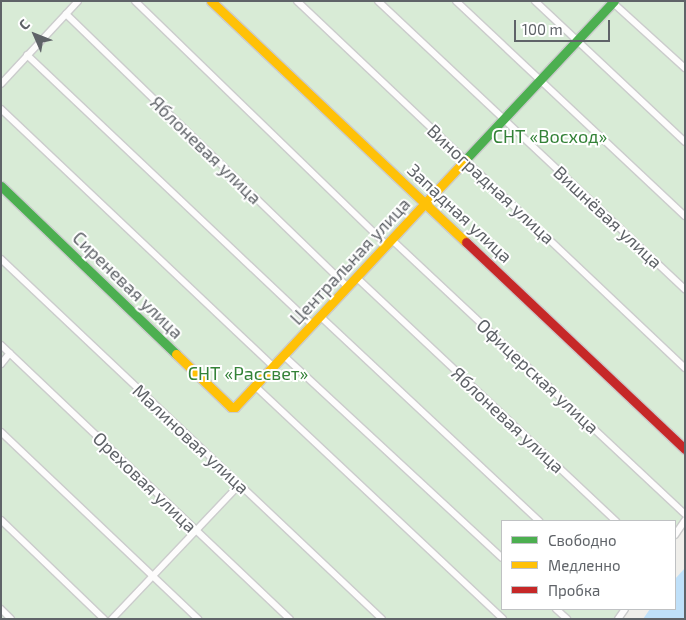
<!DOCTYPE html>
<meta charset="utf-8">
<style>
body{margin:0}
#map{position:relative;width:686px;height:620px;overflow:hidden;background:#efeeea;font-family:"Exo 2",sans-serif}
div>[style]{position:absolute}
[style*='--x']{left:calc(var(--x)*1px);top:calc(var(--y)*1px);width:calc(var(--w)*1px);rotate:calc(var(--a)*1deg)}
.green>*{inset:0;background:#d8ebd6}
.water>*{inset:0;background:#bfe0f9}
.roads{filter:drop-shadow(1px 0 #cbcccc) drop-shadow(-1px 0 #cbcccc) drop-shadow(0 1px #cbcccc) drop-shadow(0 -1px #cbcccc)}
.street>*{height:6px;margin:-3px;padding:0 3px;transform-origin:3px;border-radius:3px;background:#fdfcfc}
.fast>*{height:9px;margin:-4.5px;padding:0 4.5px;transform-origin:4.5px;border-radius:4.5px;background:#4caf50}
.slow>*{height:9px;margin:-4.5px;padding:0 4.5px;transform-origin:4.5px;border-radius:4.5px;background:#ffc107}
.jam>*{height:9px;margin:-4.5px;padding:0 4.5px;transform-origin:4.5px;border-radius:4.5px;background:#c62828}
span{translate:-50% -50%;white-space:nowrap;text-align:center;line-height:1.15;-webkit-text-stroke:4px #fff;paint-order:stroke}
.park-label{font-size:18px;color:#348238}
.street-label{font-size:18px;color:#5f6368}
.frame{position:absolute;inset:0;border:2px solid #5f6368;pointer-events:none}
.legend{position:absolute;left:501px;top:520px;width:175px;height:90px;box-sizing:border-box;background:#fff;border:1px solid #bfc1c3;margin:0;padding:6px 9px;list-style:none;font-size:15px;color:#5f6368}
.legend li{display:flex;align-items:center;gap:10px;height:25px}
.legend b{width:25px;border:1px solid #bfc1c3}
.north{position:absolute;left:10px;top:10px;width:50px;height:50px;-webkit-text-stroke:4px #fff;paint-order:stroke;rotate:314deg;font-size:14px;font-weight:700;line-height:20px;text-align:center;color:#5f6368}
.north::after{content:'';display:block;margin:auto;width:18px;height:22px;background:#5f6368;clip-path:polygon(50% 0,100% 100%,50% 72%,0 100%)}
.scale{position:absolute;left:514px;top:20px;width:96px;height:22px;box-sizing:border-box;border:2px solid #5f6368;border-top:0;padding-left:6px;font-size:15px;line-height:18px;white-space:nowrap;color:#5f6368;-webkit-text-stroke:4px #fff;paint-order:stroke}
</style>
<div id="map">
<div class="green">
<i style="clip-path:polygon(1px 1px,685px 1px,685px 520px,675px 535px,675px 521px,502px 521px,502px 609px,625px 609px,618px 619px,1px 619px)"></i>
</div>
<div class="water">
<i style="clip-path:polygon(685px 568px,685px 619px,643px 619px,650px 609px,675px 609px,675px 579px)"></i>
</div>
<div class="roads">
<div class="street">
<i style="--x:135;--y:1;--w:349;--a:44.1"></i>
<i style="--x:297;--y:1;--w:534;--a:43.41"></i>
<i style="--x:378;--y:1;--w:421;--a:43.2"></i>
<i style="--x:456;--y:1;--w:314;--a:43.2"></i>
<i style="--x:535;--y:1;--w:206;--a:43.2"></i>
<i style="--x:611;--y:1;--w:100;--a:42.2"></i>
<i style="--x:66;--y:14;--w:391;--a:44.1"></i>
<i style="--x:27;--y:55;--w:393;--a:43.4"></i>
<i style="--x:1;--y:84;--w:113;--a:-47.1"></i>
<i style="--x:1;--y:109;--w:376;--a:43.4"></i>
<i style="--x:391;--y:239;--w:403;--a:43.1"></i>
<i style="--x:1;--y:259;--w:524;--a:43.38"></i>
<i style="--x:356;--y:277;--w:357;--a:43.2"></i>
<i style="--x:321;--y:317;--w:299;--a:43.1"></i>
<i style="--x:1;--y:345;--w:398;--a:43.5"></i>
<i style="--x:284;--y:356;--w:297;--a:42.8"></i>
<i style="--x:1;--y:364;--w:14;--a:-51"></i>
<i style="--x:255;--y:386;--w:340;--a:43.2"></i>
<i style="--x:1;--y:432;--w:272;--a:43.5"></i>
<i style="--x:1;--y:520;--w:143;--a:43.9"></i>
<i style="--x:675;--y:535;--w:18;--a:-56"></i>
<i style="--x:1;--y:609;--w:14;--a:45"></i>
<i style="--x:556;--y:609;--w:15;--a:42"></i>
<i style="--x:112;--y:619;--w:185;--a:-46.5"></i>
<i style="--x:618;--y:619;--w:12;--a:-55"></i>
</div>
<div class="fast">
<i style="--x:465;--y:160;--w:218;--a:-46.9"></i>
<i style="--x:1;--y:186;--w:243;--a:43.8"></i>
</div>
<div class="slow">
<i style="--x:211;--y:1;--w:351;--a:43.4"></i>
<i style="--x:176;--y:354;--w:76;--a:43.9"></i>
<i style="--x:231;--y:407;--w:4;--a:0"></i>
<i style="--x:235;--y:407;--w:338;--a:-47"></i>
</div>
<div class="jam">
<i style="--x:466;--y:242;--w:301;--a:43.4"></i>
</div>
</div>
<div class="park-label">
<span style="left:550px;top:136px">СНТ «Восход»</span>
<span style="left:248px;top:373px">СНТ «Рассвет»</span>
</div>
<div class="street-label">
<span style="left:206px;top:150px;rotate:44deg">Яблоневая улица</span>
<span style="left:491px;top:184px;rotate:43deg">Виноградная улица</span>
<span style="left:460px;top:213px;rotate:43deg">Западная улица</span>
<span style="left:608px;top:217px;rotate:43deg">Вишнёвая улица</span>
<span style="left:350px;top:261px;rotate:-47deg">Центральная улица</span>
<span style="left:128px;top:285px;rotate:44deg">Сиреневая улица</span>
<span style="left:538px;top:376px;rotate:43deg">Офицерская улица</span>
<span style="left:508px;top:420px;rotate:43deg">Яблоневая улица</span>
<span style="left:191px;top:439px;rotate:43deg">Малиновая улица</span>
<span style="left:145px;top:482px;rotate:44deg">Ореховая улица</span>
</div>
<div class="frame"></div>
<ul class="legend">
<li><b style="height:6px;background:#4caf50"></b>Свободно</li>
<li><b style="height:6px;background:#ffc107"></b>Медленно</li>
<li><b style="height:6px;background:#c62828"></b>Пробка</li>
</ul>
<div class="north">С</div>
<div class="scale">100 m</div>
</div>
